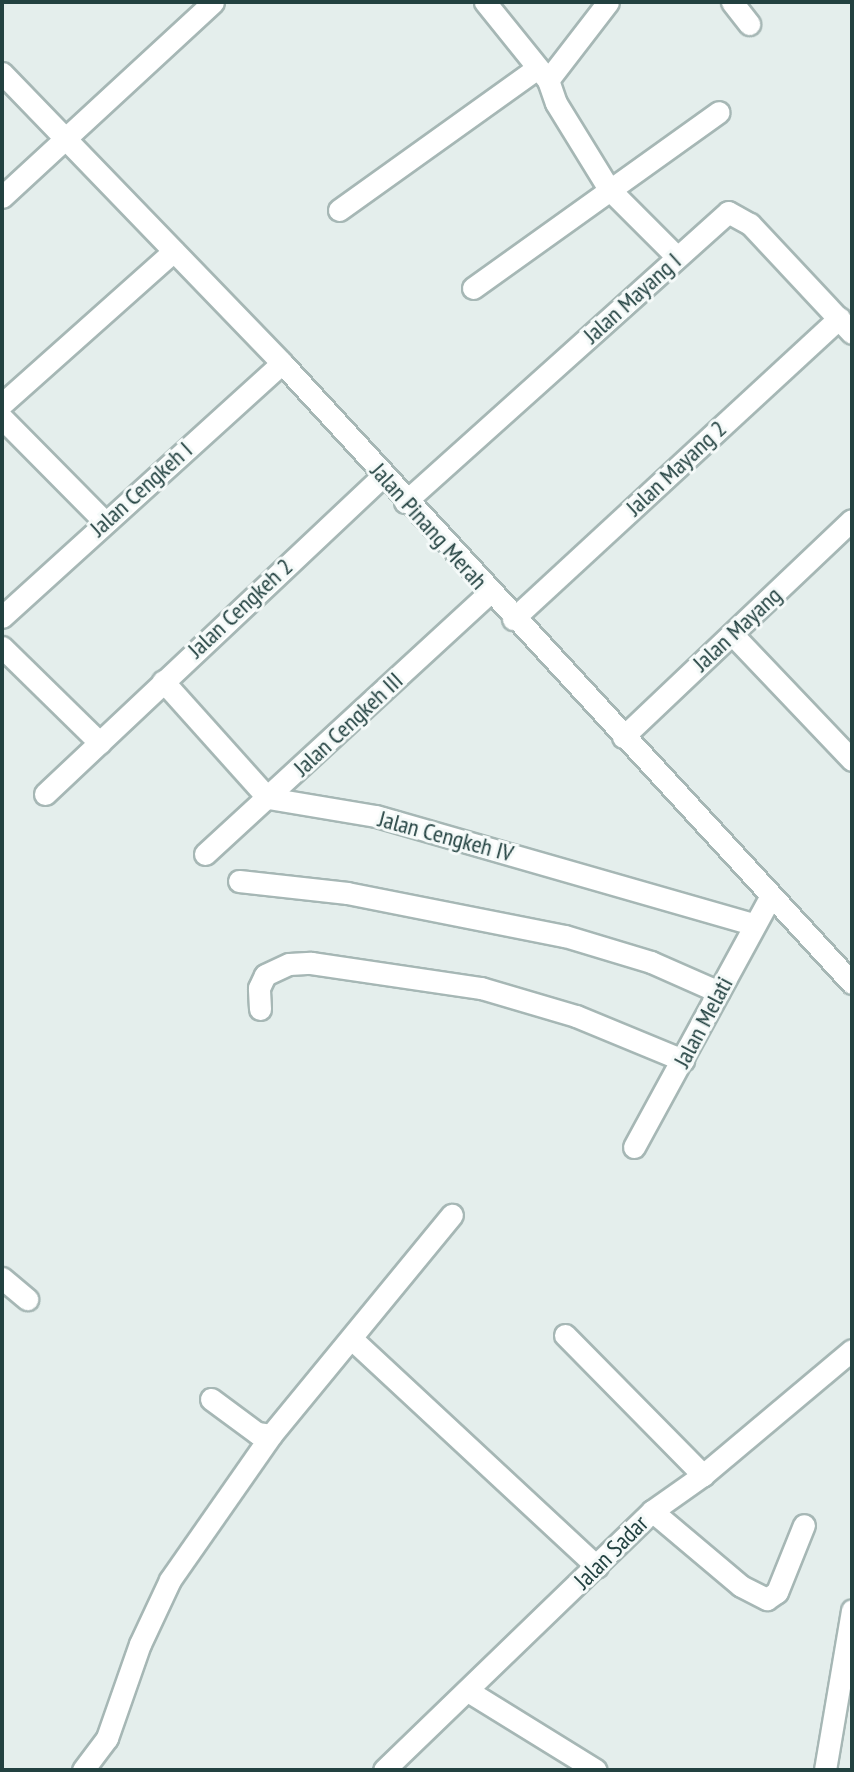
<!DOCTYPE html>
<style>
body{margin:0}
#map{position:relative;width:854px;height:1772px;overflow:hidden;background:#e4eeec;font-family:"PT Sans Narrow",sans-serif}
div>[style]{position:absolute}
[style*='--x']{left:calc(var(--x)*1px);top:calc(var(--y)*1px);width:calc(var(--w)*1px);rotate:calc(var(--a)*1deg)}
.roads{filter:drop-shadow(2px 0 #a6b7b5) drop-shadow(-2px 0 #a6b7b5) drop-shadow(0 2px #a6b7b5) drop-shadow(0 -2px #a6b7b5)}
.street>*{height:21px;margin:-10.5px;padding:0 10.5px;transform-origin:10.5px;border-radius:10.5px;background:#fff}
span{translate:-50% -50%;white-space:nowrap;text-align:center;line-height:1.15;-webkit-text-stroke:6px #f5faf9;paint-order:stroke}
.street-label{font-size:24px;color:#224140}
.frame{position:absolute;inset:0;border:4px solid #224140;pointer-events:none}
</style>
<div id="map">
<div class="roads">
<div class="street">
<i style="--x:485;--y:2;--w:100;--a:51.1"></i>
<i style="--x:548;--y:80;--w:24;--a:71"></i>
<i style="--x:556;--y:103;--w:101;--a:58.4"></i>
<i style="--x:609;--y:189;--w:96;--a:45"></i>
<i style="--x:732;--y:2;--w:28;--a:52"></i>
<i style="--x:2;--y:73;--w:403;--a:46"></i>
<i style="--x:282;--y:363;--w:842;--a:47.41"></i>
<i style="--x:548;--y:80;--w:98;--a:-52.4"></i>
<i style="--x:2;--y:197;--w:287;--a:-42.7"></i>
<i style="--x:339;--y:210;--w:242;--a:-35.6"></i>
<i style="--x:473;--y:288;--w:302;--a:-35.6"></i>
<i style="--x:2;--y:404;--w:230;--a:-41.7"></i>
<i style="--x:2;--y:418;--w:145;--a:45.3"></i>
<i style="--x:405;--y:502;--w:434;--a:-41.9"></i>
<i style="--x:728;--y:212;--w:25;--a:29"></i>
<i style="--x:750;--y:224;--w:149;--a:46.9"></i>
<i style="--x:2;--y:617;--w:378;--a:-42.2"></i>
<i style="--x:513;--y:619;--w:444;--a:-42.7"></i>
<i style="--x:732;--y:634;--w:174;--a:46.4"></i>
<i style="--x:2;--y:647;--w:137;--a:44.4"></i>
<i style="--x:163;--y:681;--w:157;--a:48.1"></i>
<i style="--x:268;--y:798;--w:109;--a:9.5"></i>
<i style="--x:376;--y:816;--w:394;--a:16"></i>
<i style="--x:623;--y:737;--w:315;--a:-43.5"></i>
<i style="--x:45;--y:794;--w:464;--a:-43.3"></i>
<i style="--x:205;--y:854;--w:386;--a:-42.6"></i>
<i style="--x:239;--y:881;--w:109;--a:6.3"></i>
<i style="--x:347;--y:893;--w:222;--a:11.2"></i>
<i style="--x:565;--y:936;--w:90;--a:16.8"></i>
<i style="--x:651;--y:962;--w:74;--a:23.8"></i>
<i style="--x:260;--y:1009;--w:21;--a:-93"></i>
<i style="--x:259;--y:988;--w:14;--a:-65"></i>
<i style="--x:265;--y:975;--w:26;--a:-25"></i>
<i style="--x:289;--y:964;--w:22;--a:-3"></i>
<i style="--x:311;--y:963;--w:172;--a:8.4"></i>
<i style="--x:481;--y:988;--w:99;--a:16.4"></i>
<i style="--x:576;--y:1016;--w:116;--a:22.4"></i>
<i style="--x:634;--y:1147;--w:286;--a:-61.4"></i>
<i style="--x:2;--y:1278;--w:33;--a:40"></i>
<i style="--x:565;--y:1335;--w:197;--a:45.4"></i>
<i style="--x:353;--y:1340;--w:333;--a:42.9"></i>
<i style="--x:211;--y:1399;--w:57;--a:36.5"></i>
<i style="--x:257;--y:1433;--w:14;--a:8"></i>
<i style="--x:271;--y:1435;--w:285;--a:-50.6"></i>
<i style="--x:652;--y:1511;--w:116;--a:40.1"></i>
<i style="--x:741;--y:1586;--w:29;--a:27"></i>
<i style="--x:767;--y:1599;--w:12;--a:-35"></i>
<i style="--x:777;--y:1592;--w:72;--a:-68.1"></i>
<i style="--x:468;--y:1691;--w:150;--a:31.7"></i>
<i style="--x:83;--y:1770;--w:40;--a:-53"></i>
<i style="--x:107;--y:1738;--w:100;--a:-70.7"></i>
<i style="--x:140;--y:1644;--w:71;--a:-64.9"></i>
<i style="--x:170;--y:1580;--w:177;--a:-55.1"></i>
<i style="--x:384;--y:1770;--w:373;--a:-44"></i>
<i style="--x:652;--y:1511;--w:62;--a:-35.2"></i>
<i style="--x:703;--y:1475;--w:194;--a:-40"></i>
<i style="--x:825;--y:1770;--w:162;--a:-80.4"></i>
</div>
</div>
<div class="street-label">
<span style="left:632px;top:298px;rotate:-42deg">Jalan Mayang I</span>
<span style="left:676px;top:468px;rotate:-43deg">Jalan Mayang 2</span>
<span style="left:141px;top:489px;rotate:-42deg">Jalan Cengkeh I</span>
<span style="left:429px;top:526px;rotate:48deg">Jalan Pinang Merah</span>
<span style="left:240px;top:608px;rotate:-43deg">Jalan Cengkeh 2</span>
<span style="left:737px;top:629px;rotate:-43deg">Jalan Mayang</span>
<span style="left:348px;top:724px;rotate:-43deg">Jalan Cengkeh III</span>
<span style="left:446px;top:836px;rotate:15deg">Jalan Cengkeh IV</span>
<span style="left:703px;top:1022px;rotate:-62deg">Jalan Melati</span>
<span style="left:611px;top:1552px;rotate:-45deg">Jalan Sadar</span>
</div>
<div class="frame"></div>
</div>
